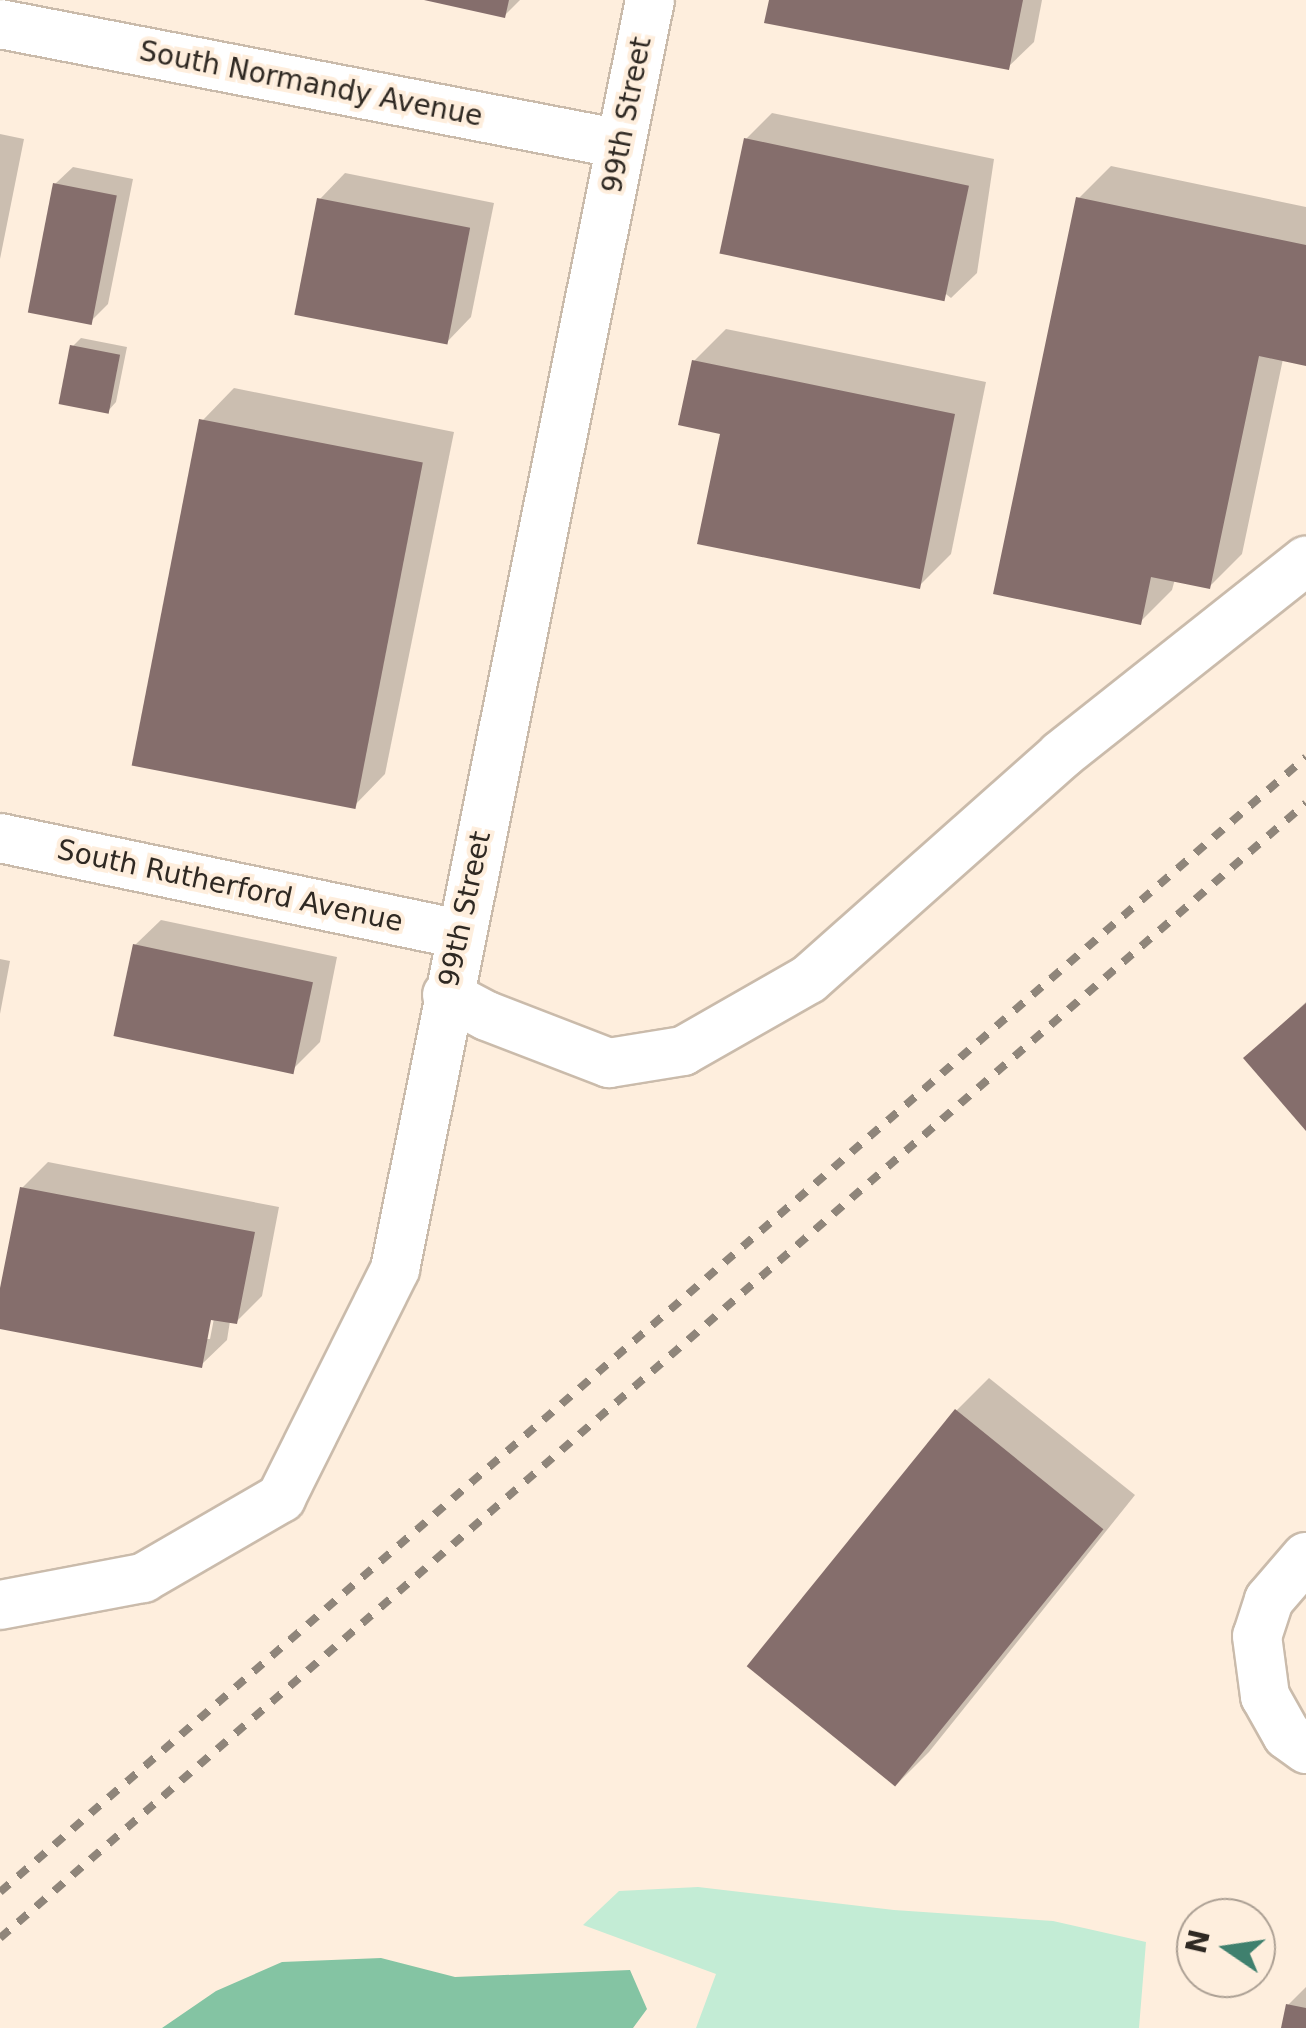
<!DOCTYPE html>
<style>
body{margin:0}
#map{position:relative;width:1306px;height:2028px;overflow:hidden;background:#feeedd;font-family:"DejaVu Sans",sans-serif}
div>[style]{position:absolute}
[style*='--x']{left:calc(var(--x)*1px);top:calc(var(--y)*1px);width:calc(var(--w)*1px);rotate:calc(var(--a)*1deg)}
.green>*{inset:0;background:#c3ecd5}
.forest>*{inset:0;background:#84c4a3}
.shadow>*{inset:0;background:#0003}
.building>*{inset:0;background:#856e6c;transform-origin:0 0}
.roads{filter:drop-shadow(2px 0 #cabbab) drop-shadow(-2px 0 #cabbab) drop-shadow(0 2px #cabbab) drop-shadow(0 -2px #cabbab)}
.street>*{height:48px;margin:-24px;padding:0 24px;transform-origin:24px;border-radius:24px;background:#fff}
.rail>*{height:8px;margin-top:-4px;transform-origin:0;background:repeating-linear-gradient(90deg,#8f857a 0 12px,transparent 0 24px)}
span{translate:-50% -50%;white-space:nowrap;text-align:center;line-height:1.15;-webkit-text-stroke:8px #feeedd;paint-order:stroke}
.street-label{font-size:28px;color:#2f2923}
.north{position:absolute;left:1176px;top:1898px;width:100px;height:100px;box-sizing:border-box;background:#feeedd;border:2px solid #ab9f93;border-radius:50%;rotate:283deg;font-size:28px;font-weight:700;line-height:40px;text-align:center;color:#2f2923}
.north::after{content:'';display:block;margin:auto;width:35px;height:45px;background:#3f806e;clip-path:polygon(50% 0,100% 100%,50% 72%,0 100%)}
</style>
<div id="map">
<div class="green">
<i style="clip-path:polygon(698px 1887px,894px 1910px,1053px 1921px,1146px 1942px,1139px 2028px,696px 2028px,716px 1974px,583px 1925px,619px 1891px)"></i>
</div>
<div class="forest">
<i style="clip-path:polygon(381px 1958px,455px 1977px,630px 1970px,647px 2009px,633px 2028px,162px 2028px,216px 1991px,282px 1962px)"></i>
</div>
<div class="shadow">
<i style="clip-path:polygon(427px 0,520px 0,504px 16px)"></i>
<i style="clip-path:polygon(771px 0,1042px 0,1034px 42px,1008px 67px)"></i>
<i style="clip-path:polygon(772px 113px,994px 159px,977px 273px,951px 298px,746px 139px)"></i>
<i style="clip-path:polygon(0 134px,24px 139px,0 259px)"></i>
<i style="clip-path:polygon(1111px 166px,1306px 207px,1306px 363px,1283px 359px,1242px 554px,1210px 586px,1175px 579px,1172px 590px,1140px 622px,1078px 199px)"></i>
<i style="clip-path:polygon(73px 167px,133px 179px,108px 304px,90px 322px,55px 184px)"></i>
<i style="clip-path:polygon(345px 173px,494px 203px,471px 317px,446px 343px,320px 199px)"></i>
<i style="clip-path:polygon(726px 329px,986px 382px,951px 554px,919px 586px,723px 432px,694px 361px)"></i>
<i style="clip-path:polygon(81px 338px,127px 347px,116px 402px,108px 411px,72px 347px)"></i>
<i style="clip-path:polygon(234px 388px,454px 432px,385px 774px,353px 807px,202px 421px)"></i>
<i style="clip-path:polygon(161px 920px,337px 957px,320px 1042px,294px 1068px,135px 945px)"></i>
<i style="clip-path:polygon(0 959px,10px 961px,0 1014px)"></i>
<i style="clip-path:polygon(1306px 1002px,1306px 1127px,1246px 1058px)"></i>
<i style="clip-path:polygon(evenodd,48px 1162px,279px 1207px,262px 1296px,236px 1322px,230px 1321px,227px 1340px,201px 1365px,0 1326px,0 1301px,22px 1188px,48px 1162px,211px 1307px,216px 1308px,210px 1339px,205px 1339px,211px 1307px)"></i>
<i style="clip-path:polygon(989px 1378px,1135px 1495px,929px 1752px,897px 1784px,752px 1667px,957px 1410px)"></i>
<i style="clip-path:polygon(1306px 1987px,1306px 2028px,1284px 2028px,1288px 2005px)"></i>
</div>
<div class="building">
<i style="clip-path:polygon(424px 0,509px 0,505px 18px)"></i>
<i style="clip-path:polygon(769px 0,1023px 0,1009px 70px,764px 23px)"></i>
<i style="left:744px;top:138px;width:230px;height:118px;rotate:12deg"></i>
<i style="left:53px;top:183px;width:65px;height:132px;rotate:11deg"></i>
<i style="clip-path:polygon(1076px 197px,1306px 245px,1306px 366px,1259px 356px,1210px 589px,1151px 577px,1141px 625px,993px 594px)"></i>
<i style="left:317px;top:198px;width:156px;height:119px;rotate:11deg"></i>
<i style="left:70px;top:345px;width:51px;height:60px;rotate:11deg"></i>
<i style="clip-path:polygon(692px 360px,955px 414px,920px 589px,697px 544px,720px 434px,678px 425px)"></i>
<i style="left:199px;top:419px;width:228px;height:353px;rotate:11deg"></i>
<i style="left:133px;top:944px;width:184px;height:94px;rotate:12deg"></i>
<i style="clip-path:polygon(1306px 1003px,1306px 1131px,1243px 1058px)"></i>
<i style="clip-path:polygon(20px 1187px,255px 1232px,237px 1324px,211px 1320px,202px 1368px,0 1329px,0 1288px)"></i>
<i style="left:955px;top:1409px;width:191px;height:331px;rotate:39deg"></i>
<i style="clip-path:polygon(1286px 2004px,1306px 2008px,1306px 2028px,1281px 2028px)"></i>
</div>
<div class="roads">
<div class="street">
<i style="--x:0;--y:24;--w:632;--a:10.94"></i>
<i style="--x:0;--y:838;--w:471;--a:11.8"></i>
<i style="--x:447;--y:995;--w:45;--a:27.7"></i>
<i style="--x:487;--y:1016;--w:131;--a:21.1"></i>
<i style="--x:609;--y:1063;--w:75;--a:-9.2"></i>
<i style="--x:683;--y:1051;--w:145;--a:-29.7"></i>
<i style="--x:809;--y:979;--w:337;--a:-41.6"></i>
<i style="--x:1061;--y:755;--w:313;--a:-38.4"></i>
<i style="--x:1306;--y:1557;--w:57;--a:130.7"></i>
<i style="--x:1269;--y:1600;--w:38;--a:108"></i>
<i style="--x:1257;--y:1636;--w:61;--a:82.4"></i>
<i style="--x:1265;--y:1696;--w:45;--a:60.6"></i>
<i style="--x:1287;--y:1735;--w:24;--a:36"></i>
<i style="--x:0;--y:1605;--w:146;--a:-10.7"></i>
<i style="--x:143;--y:1578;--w:160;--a:-30.1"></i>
<i style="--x:281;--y:1498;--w:256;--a:-63.5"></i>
<i style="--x:395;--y:1269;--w:1294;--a:-78.64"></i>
</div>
</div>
<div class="rail">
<i style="--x:0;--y:1892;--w:1730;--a:-40.99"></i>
<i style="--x:0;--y:1938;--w:1730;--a:-40.99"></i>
</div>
<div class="street-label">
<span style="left:311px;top:84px;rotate:11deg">South Normandy Avenue</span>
<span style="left:627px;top:115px;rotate:-79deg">99th Street</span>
<span style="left:230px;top:886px;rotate:12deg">South Rutherford Avenue</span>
<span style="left:465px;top:909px;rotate:-78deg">99th Street</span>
</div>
<div class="north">N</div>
</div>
